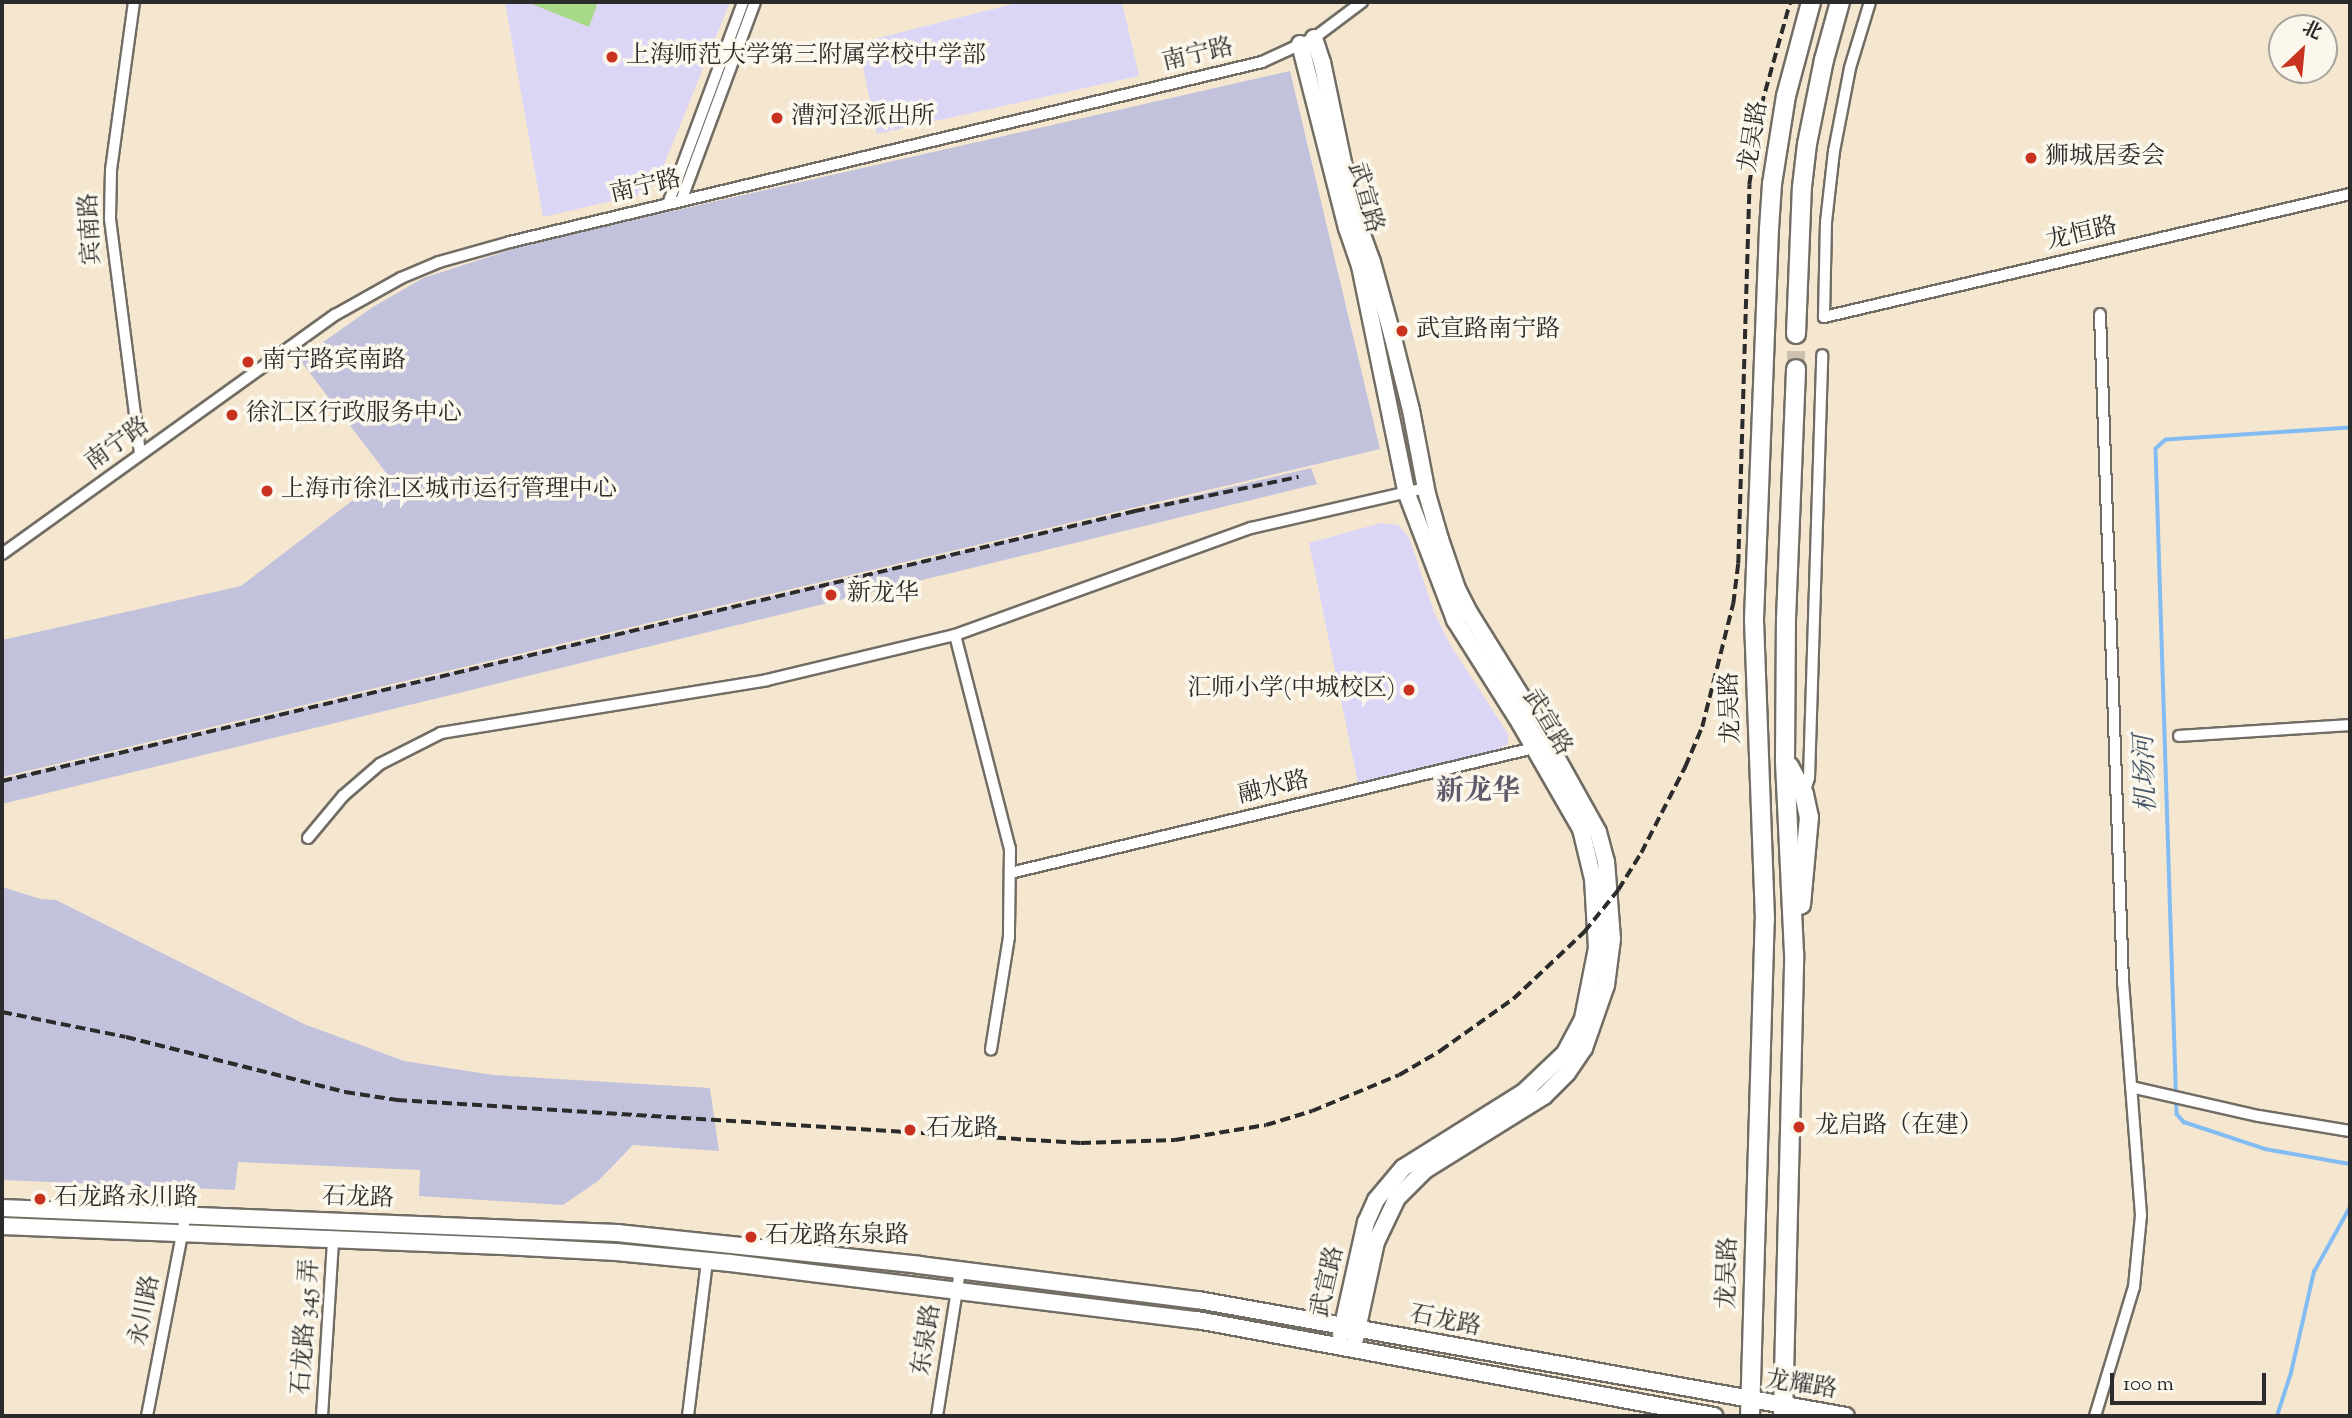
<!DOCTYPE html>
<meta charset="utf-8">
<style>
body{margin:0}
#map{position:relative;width:2352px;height:1418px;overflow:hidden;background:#f5e7cf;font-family:"Sorts Mill Goudy","Noto Serif SC",serif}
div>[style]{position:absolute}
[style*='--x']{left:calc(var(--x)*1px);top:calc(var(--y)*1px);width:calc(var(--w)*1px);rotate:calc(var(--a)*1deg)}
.built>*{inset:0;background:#dcd6f6}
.industrial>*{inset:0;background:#c2c2dc}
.green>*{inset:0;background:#a7d988}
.stream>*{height:3.5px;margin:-1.75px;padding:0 1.75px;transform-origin:1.75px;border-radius:1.75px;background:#82bcf3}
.primary-tunnel>*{height:18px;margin-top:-9px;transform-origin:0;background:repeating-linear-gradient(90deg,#cdc1ae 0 18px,transparent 0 27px)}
.roads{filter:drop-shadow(2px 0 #726d64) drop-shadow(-2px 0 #726d64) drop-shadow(0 2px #726d64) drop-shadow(0 -2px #726d64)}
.street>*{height:10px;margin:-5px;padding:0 5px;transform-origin:5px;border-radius:5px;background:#fff}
.secondary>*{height:16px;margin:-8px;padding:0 8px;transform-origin:8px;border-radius:8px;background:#fff}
.primary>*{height:18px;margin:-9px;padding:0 9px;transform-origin:9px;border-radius:9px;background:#fff}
.rail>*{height:3.5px;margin-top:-1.75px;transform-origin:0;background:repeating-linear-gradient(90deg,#2b2b2b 0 10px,transparent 0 15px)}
.dots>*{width:19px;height:19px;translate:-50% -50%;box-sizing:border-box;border:4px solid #fbf7ec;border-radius:50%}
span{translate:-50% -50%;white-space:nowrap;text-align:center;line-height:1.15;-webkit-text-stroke:7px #fbf7ec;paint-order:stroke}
.street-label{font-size:24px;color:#2b2b2b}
.poi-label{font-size:24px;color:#2b2b2b}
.left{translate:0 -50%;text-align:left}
.right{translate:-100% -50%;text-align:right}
.water-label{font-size:26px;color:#455667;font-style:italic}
.quarter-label{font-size:28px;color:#615b6c;font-weight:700}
.frame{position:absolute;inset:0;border:4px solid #2b2b2b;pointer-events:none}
.north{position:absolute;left:2268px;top:14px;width:70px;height:70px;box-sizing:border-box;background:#fbf7ec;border:2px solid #a8a59f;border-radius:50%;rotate:26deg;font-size:19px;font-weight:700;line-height:28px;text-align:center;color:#2b2b2b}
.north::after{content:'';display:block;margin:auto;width:24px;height:32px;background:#c8321e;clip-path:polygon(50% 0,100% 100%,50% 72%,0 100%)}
.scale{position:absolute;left:2110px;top:1373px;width:156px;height:32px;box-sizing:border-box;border:4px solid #2b2b2b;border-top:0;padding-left:9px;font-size:21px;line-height:24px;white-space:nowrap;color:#2b2b2b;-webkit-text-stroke:5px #fbf7ec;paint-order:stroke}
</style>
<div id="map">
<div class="built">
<i style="clip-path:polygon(505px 2px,730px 2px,657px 182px,642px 194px,543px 217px)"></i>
<i style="clip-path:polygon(1021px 2px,1122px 2px,1139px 76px,877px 134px,858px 43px)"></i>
<i style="clip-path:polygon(1381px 523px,1398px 525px,1409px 537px,1434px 612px,1451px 646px,1508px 734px,1508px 744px,1495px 751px,1358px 783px,1309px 543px)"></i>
</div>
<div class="industrial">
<i style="clip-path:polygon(1290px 71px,1380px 449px,2px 777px,2px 640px,241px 586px,387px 474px,299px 359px,373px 307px,423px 278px,532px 243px)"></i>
<i style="clip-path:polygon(1311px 468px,1317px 484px,2px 804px,2px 779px)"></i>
<i style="clip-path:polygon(2px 887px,41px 899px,56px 900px,304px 1024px,404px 1061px,493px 1075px,710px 1088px,719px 1151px,633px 1145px,598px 1181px,563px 1205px,419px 1196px,420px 1170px,238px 1162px,235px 1190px,2px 1180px)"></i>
</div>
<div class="green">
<i style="clip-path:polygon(527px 2px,598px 2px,589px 27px)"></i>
</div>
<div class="stream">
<i style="--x:2350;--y:428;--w:184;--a:176.3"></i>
<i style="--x:2166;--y:440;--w:13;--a:138"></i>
<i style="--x:2156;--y:449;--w:665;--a:88.19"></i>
<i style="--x:2177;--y:1114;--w:11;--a:49"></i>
<i style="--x:2184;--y:1122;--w:85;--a:18.4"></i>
<i style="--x:2265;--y:1149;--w:86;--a:10"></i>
<i style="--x:2277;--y:1416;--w:45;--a:-72"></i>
<i style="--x:2291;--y:1373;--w:104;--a:-77.2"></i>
<i style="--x:2314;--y:1272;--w:74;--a:-61"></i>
</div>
<div class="primary-tunnel">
<i style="--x:1796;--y:369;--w:35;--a:-90"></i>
</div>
<div class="roads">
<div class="street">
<i style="--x:134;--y:2;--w:170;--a:97.8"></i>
<i style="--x:111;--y:170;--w:49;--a:91.2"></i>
<i style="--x:110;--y:219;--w:237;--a:82.7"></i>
<i style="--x:1870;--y:2;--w:69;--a:106.9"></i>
<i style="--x:1850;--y:68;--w:85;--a:100.9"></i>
<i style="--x:1834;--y:151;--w:71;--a:96.4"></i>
<i style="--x:1826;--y:222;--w:95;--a:91.2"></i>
<i style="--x:1824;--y:317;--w:540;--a:-13.16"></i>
<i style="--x:681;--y:201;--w:212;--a:-69.6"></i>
<i style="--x:668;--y:204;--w:215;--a:-69.6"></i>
<i style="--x:2;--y:554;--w:410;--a:-35.7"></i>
<i style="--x:335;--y:315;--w:76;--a:-29.3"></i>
<i style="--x:401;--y:278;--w:41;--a:-22.8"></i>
<i style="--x:439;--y:262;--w:74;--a:-15.7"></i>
<i style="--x:510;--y:242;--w:773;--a:-13.46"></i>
<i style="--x:1262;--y:62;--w:57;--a:-24.8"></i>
<i style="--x:1314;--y:38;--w:60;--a:-36.9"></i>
<i style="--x:955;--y:635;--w:221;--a:75.6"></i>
<i style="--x:1010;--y:849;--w:88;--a:90.7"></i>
<i style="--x:1009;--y:937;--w:114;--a:99.1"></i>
<i style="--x:2179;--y:736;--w:171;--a:-3.7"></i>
<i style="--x:1804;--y:794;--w:17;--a:-73"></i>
<i style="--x:1809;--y:778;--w:423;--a:-88.2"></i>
<i style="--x:308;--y:838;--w:55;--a:-50.2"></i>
<i style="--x:343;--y:796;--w:49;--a:-40.9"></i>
<i style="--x:380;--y:764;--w:68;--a:-26.9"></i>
<i style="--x:441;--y:733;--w:330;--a:-9.2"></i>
<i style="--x:767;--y:680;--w:193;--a:-13.5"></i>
<i style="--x:955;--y:635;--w:315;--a:-19.9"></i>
<i style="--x:1251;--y:528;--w:180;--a:-12.9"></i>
<i style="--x:1010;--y:873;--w:543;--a:-13.42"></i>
<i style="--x:2131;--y:1087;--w:131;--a:12.8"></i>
<i style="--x:2259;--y:1116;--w:92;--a:9.4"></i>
<i style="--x:147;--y:1416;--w:206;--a:-79.1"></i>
<i style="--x:322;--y:1416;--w:175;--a:-86.4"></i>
<i style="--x:688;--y:1416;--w:156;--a:-83"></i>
<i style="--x:937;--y:1416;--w:148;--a:-81"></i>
<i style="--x:2095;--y:1416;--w:135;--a:-73.2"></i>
<i style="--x:2134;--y:1287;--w:72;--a:-84.4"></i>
<i style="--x:2141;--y:1215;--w:233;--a:-94.4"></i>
<i style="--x:2123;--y:983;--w:669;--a:-91.97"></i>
</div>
<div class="secondary">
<i style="--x:1314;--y:38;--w:25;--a:72"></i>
<i style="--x:1322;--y:62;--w:151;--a:78.2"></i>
<i style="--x:1353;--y:210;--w:55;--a:69.9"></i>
<i style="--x:1372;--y:262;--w:75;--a:74.5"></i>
<i style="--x:1392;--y:334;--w:78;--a:76"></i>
<i style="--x:1411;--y:410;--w:86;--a:79.2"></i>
<i style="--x:1427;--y:494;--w:47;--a:73.9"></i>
<i style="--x:1440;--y:539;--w:53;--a:71.2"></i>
<i style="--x:1457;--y:589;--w:28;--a:63"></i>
<i style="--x:1470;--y:614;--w:115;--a:58.1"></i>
<i style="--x:1531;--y:712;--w:137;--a:60.8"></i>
<i style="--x:1598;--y:832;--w:30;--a:75"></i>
<i style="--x:1606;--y:861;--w:78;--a:85.6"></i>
<i style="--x:1612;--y:939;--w:46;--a:97.4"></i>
<i style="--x:1606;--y:985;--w:67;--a:109.2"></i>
<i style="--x:1584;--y:1048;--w:30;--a:124"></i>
<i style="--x:1567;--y:1073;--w:33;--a:135"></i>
<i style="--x:1544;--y:1096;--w:140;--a:148.1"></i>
<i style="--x:1425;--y:1170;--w:40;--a:135"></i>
<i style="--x:1397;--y:1198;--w:49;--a:115.5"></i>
<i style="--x:1376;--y:1242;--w:99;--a:102.2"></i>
<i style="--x:1300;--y:44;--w:190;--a:75.7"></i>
<i style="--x:1347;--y:228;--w:40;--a:71.1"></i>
<i style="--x:1360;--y:266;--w:233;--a:78.4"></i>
<i style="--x:1407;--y:494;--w:135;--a:69.1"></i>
<i style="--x:1455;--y:620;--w:122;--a:57.7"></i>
<i style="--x:1520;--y:723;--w:122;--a:60.1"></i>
<i style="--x:1581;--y:829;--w:51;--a:76.5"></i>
<i style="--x:1593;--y:879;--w:69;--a:86.7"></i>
<i style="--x:1597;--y:948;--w:72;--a:101.2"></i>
<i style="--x:1583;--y:1019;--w:38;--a:118"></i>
<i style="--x:1565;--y:1053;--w:57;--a:136.4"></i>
<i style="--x:1524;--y:1092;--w:143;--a:147.9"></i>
<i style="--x:1403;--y:1168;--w:42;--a:130.2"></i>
<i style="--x:1376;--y:1200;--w:24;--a:114"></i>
<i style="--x:1366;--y:1222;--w:115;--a:102.6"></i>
<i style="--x:2;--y:1208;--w:616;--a:2.33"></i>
<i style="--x:617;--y:1233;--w:304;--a:6"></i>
<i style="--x:919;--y:1265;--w:281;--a:7.2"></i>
<i style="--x:1198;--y:1300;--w:658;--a:10.15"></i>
<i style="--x:2;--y:1226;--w:501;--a:2.29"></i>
<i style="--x:503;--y:1246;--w:113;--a:3"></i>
<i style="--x:616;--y:1252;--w:115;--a:5.5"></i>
<i style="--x:730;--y:1263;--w:470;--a:7"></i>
<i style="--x:1197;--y:1320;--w:526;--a:10.52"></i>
</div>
<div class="primary">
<i style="--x:1796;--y:334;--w:147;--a:-87.7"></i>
<i style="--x:1802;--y:187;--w:43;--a:-83.4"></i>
<i style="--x:1807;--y:144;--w:86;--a:-78.6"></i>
<i style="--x:1824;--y:60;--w:60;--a:-74.6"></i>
<i style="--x:1789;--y:766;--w:32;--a:62"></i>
<i style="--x:1804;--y:794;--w:24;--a:78"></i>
<i style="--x:1809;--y:817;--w:88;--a:95.2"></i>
<i style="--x:1750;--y:1416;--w:496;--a:-88.3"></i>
<i style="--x:1765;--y:920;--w:301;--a:-92.1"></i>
<i style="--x:1754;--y:619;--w:390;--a:-87.8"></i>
<i style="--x:1769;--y:229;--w:45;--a:-86.2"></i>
<i style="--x:1772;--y:184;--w:89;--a:-81"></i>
<i style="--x:1786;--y:96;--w:97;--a:-75.1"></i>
<i style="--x:1783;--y:1416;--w:463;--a:-88.6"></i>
<i style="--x:1794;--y:953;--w:194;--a:-92.7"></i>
<i style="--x:1785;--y:759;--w:140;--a:-89.6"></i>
<i style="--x:1786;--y:619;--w:250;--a:-87.7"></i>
</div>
</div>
<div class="rail">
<i style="--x:2;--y:781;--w:1165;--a:-13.4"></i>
<i style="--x:1135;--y:511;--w:167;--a:-11.8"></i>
<i style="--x:2;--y:1012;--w:126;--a:11.4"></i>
<i style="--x:126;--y:1037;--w:226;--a:14.1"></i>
<i style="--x:345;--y:1092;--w:53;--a:8.7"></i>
<i style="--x:397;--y:1100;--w:685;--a:3.6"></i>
<i style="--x:1081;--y:1143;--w:94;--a:-1.8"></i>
<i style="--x:1175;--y:1140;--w:92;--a:-9.4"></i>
<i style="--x:1266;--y:1125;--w:48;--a:-16.9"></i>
<i style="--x:1312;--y:1111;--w:94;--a:-22.5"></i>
<i style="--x:1399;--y:1075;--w:48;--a:-30.3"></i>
<i style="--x:1440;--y:1051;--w:90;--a:-35.5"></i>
<i style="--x:1513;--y:999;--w:98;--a:-43.3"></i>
<i style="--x:1584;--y:932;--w:54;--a:-51"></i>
<i style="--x:1618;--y:890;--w:44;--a:-58.1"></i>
<i style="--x:1641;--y:853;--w:97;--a:-62.9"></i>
<i style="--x:1685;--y:767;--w:43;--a:-67"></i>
<i style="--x:1702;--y:727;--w:127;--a:-75.9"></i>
<i style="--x:1733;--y:604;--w:40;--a:-82.9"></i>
<i style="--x:1738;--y:564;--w:379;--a:-88.3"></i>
<i style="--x:1749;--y:185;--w:80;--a:-81.4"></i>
<i style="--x:1761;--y:106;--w:108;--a:-74.4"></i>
</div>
<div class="dots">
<i style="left:612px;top:57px;background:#c8321e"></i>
<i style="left:777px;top:118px;background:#c8321e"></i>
<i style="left:2031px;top:158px;background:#c8321e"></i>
<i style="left:1402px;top:331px;background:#c8321e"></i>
<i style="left:248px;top:362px;background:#c8321e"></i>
<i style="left:232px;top:415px;background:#c8321e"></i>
<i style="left:267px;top:491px;background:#c8321e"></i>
<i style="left:831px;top:595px;background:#c8321e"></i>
<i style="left:1409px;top:690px;background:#c8321e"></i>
<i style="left:1799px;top:1127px;background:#c8321e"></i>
<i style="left:910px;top:1130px;background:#c8321e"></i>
<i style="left:40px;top:1199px;background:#c8321e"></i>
<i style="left:751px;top:1237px;background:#c8321e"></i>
</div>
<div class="street-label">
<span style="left:1198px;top:56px;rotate:-13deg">南宁路</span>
<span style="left:1755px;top:137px;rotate:-81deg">龙吴路</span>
<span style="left:646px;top:188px;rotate:-13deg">南宁路</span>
<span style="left:1364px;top:198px;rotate:74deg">武宣路</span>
<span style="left:92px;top:229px;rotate:-93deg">宾南路</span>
<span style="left:2082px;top:235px;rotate:-13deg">龙恒路</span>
<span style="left:118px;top:445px;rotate:-36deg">南宁路</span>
<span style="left:1732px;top:708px;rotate:-92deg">龙吴路</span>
<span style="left:1546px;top:723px;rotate:59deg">武宣路</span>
<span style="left:1274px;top:789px;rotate:-13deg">融水路</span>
<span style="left:358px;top:1199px;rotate:2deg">石龙路</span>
<span style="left:1729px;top:1273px;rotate:-88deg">龙吴路</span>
<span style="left:1329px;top:1282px;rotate:-77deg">武宣路</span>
<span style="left:146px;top:1311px;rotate:-79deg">永川路</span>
<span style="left:1445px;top:1322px;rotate:11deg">石龙路</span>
<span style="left:307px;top:1327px;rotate:-86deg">石龙路 345 弄</span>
<span style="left:928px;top:1340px;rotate:-81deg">东泉路</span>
<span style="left:1801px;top:1386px;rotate:9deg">龙耀路</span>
</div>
<div class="poi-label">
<span class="left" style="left:626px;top:57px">上海师范大学第三附属学校中学部</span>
<span class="left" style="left:791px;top:118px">漕河泾派出所</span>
<span class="left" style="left:2045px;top:158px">狮城居委会</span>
<span class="left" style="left:1416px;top:331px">武宣路南宁路</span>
<span class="left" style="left:262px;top:362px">南宁路宾南路</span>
<span class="left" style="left:246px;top:415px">徐汇区行政服务中心</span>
<span class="left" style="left:281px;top:491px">上海市徐汇区城市运行管理中心</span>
<span class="left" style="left:847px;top:595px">新龙华</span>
<span class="right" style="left:1395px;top:690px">汇师小学(中城校区)</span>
<span class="left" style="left:1815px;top:1127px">龙启路（在建）</span>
<span class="left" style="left:926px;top:1130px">石龙路</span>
<span class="left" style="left:54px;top:1199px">石龙路永川路</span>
<span class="left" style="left:765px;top:1237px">石龙路东泉路</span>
</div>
<div class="water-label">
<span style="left:2147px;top:774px;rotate:-92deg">机场河</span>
</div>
<div class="quarter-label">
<span style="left:1478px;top:792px">新龙华</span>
</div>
<div class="frame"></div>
<div class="north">北</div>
<div class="scale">100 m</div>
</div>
